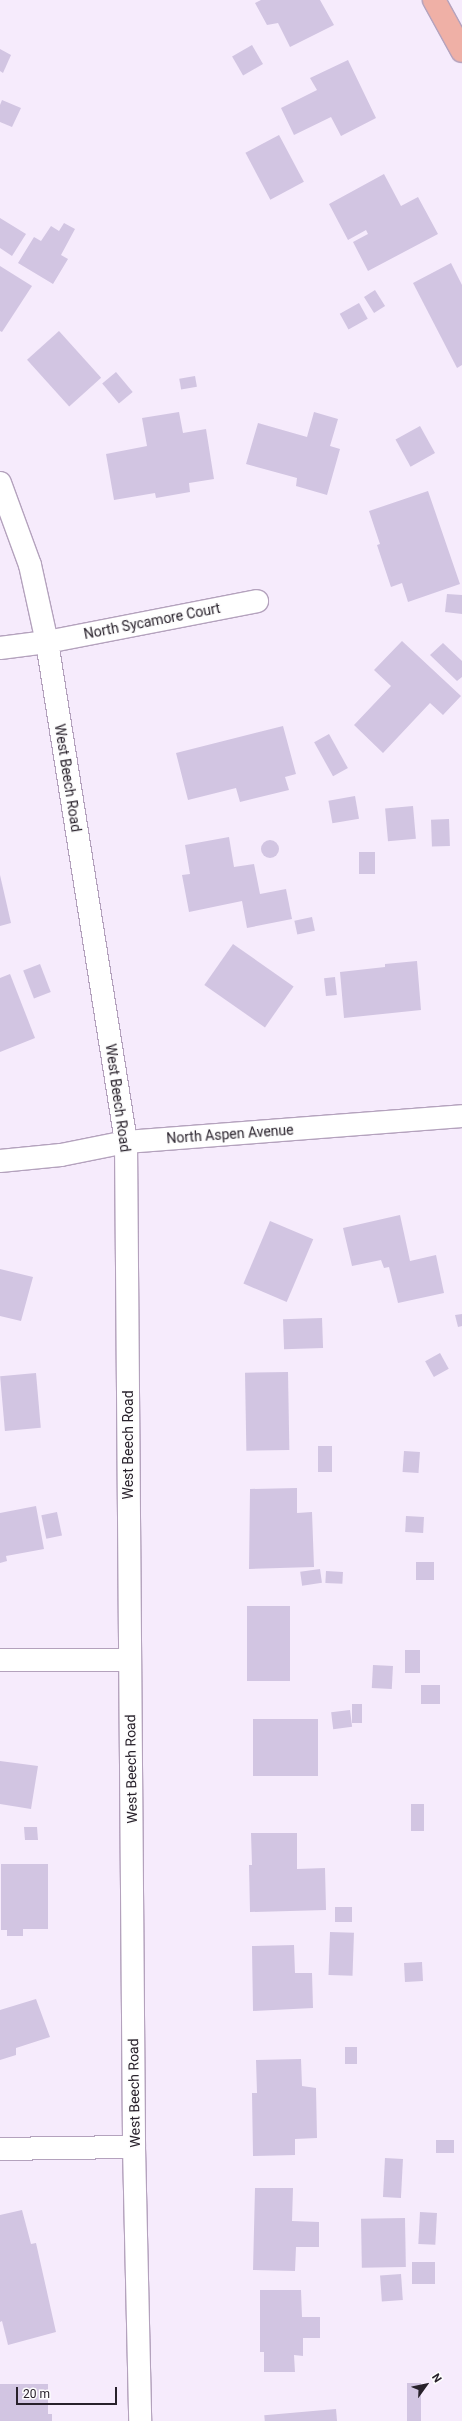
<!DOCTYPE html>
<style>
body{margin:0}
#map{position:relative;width:462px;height:2421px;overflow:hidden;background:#f6ebfc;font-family:Roboto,sans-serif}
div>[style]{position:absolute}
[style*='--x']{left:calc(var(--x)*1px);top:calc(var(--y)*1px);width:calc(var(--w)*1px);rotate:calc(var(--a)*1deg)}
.building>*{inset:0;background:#d2c5e2;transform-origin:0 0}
.round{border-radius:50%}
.roads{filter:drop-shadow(1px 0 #b4a2bd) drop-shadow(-1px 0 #b4a2bd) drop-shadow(0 1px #b4a2bd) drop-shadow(0 -1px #b4a2bd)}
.minor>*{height:22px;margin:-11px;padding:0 11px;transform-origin:11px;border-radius:11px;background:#fff}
.major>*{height:22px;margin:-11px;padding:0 11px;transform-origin:11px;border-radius:11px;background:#efb0a6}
span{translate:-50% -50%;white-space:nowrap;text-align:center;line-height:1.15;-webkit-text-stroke:3px #fdfdfd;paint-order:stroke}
.street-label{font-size:14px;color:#28212b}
.north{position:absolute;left:406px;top:2365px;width:40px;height:40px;-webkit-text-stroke:3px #fdfdfd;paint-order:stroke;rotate:57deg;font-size:11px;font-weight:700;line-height:16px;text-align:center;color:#28212b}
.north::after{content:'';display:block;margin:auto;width:14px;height:18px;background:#28212b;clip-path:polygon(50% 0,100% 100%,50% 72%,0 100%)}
.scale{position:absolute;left:16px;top:2387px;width:101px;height:18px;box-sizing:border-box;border:2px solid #28212b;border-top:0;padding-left:5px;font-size:12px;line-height:14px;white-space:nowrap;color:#28212b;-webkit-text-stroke:3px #fdfdfd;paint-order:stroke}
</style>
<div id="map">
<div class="building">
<i style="clip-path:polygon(261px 0,320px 0,334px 25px,290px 47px,278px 23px,267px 25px,255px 3px)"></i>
<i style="left:252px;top:45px;width:22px;height:23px;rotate:60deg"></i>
<i style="clip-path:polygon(0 49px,11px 55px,3px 73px,0 71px)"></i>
<i style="clip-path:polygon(348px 60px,376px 118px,341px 136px,331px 117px,294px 135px,281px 108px,317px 90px,310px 78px)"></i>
<i style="clip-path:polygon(2px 100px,21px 108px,12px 127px,0 122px,0 105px)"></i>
<i style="left:279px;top:135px;width:53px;height:38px;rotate:62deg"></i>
<i style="clip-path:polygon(384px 174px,401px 206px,418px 197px,438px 234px,368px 271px,353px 242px,368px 234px,366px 230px,348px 240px,329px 204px)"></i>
<i style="clip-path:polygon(0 218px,26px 234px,12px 256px,0 248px)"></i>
<i style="clip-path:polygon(64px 223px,75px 229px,61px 255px,68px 259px,53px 284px,18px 263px,34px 237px,41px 241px,51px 226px,59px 231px)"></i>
<i style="clip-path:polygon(451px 263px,462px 285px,462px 365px,457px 368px,413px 283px)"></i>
<i style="clip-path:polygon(0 266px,32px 286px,2px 332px,0 331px)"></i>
<i style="left:375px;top:290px;width:19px;height:13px;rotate:58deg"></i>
<i style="left:359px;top:303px;width:18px;height:22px;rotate:61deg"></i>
<i style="left:59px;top:331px;width:63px;height:43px;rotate:48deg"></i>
<i style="left:116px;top:372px;width:26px;height:18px;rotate:50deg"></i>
<i style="left:195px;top:376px;width:11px;height:16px;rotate:80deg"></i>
<i style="clip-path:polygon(179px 412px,183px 433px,206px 429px,214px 479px,189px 483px,190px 492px,156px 498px,155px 493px,114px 500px,106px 454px,147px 446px,142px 418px)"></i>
<i style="clip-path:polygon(314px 412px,338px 419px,330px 446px,340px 449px,327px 495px,296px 486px,297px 478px,246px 464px,258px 423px,307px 437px)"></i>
<i style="left:420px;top:426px;width:31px;height:28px;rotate:61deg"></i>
<i style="clip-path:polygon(428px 491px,460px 584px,408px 602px,402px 583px,391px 587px,377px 545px,380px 544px,369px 511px)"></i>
<i style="clip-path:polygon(447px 594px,462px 595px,462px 614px,445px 612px)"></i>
<i style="clip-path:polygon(402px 641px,461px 696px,443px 715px,430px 703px,383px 753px,354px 725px,391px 686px,374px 670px)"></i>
<i style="clip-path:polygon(443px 643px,462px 661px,462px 677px,457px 681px,430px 655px)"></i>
<i style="clip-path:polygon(283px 726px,296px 774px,285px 777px,289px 790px,240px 802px,236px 788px,188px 800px,176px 753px)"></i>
<i style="left:329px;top:734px;width:39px;height:17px;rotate:61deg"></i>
<i style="left:355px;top:796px;width:23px;height:27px;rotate:80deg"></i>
<i style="left:413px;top:806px;width:33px;height:28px;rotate:85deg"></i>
<i style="left:449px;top:819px;width:27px;height:18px;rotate:88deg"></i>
<i style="clip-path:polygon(229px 837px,234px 867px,254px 864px,260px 894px,286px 889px,292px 919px,247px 928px,242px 901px,189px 912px,182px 875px,190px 874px,185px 845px)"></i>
<i class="round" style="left:261px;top:840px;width:18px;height:18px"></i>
<i style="left:375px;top:852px;width:22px;height:16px;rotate:90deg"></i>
<i style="clip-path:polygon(0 875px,11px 923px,0 926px)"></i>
<i style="left:312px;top:917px;width:14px;height:18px;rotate:78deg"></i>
<i style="left:233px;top:944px;width:74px;height:50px;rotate:35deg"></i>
<i style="clip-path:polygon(417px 961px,421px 1010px,344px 1018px,340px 972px,385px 967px,385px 964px)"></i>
<i style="left:40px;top:964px;width:30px;height:18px;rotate:69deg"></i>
<i style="clip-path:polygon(10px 974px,35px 1038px,0 1052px,0 978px)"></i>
<i style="left:335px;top:977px;width:18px;height:11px;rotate:84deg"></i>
<i style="clip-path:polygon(400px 1215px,410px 1261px,436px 1255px,444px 1293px,398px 1303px,389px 1267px,384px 1268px,381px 1260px,352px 1266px,343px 1228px)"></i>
<i style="left:270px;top:1221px;width:47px;height:68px;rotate:23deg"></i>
<i style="clip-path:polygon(0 1269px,33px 1277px,21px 1321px,0 1316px)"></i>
<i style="clip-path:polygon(462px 1314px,462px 1326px,458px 1327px,455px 1315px)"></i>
<i style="left:322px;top:1318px;width:30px;height:39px;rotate:88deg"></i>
<i style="left:440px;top:1353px;width:18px;height:17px;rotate:61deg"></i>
<i style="left:288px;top:1372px;width:78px;height:43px;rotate:89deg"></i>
<i style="left:36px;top:1373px;width:55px;height:36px;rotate:85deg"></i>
<i style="left:332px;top:1446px;width:26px;height:14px;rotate:90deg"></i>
<i style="left:404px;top:1451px;width:16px;height:21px;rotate:4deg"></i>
<i style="clip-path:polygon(297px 1488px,297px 1513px,312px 1512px,314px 1567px,249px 1569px,250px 1489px)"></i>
<i style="clip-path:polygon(36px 1506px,44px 1549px,6px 1556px,7px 1561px,0 1563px,0 1513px)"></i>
<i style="left:57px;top:1512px;width:24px;height:16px;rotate:78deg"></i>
<i style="left:406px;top:1516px;width:18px;height:16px;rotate:3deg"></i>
<i style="left:434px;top:1562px;width:18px;height:18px;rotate:90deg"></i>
<i style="left:320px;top:1569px;width:14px;height:20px;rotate:82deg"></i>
<i style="left:326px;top:1571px;width:17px;height:12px;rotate:3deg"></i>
<i style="left:247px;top:1606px;width:43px;height:75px"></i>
<i style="left:405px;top:1650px;width:15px;height:23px"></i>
<i style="left:373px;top:1665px;width:20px;height:23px;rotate:3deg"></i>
<i style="left:421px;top:1685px;width:19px;height:19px"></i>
<i style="left:352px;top:1704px;width:10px;height:19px"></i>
<i style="left:350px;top:1710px;width:17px;height:19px;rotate:83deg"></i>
<i style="left:253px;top:1719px;width:65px;height:57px"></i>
<i style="clip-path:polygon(0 1761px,38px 1766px,31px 1809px,0 1804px)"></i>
<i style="left:411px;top:1804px;width:13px;height:27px"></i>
<i style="clip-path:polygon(24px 1827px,37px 1827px,38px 1840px,25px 1840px)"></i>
<i style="clip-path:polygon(251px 1833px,297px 1833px,297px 1869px,325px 1868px,326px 1910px,250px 1912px,249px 1865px,252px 1865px)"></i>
<i style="clip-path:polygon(1px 1864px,48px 1864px,48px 1929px,23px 1929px,23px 1936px,7px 1936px,7px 1930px,1px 1930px)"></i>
<i style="left:335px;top:1907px;width:17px;height:15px"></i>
<i style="left:330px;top:1932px;width:24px;height:43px;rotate:2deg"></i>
<i style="clip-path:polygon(294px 1945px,295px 1973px,312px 1973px,313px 2008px,253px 2011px,252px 1946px)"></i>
<i style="left:422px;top:1962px;width:19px;height:18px;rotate:87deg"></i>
<i style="clip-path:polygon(36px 1999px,50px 2037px,16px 2048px,16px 2055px,0 2060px,0 2010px)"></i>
<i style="left:345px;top:2047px;width:12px;height:17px"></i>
<i style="clip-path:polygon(301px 2059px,302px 2086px,316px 2088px,317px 2138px,295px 2139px,295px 2155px,253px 2156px,252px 2093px,257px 2093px,256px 2060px)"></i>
<i style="left:436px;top:2140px;width:18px;height:13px"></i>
<i style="left:385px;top:2158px;width:18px;height:39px;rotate:3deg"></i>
<i style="clip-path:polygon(255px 2188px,293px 2188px,292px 2221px,319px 2222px,319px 2247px,296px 2247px,295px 2271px,253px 2270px)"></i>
<i style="clip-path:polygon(22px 2210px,31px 2244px,36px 2243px,56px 2332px,8px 2345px,2px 2321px,0 2322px,0 2215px)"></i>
<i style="left:420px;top:2212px;width:17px;height:32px;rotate:3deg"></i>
<i style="left:405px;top:2218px;width:49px;height:44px;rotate:89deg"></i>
<i style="left:412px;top:2262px;width:23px;height:22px"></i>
<i style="left:401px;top:2274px;width:26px;height:21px;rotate:86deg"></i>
<i style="clip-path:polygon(260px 2290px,301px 2290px,302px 2317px,320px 2317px,320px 2338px,303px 2338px,303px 2356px,294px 2355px,295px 2372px,264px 2372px,264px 2352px,260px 2352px)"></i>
<i style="left:407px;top:2383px;width:14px;height:38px"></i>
<i style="clip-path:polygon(0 2384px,48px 2384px,48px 2414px,52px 2414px,52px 2421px,0 2421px)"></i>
<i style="left:336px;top:2409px;width:12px;height:72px;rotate:85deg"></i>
</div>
<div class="roads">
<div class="minor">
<i style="--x:0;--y:483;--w:87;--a:69.9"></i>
<i style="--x:30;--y:565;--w:79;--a:77.6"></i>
<i style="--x:47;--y:642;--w:506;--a:81.02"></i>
<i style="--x:126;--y:1142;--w:1005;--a:89.54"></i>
<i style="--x:134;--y:2147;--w:274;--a:88.7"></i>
<i style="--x:0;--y:648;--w:47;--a:-7.3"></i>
<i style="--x:47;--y:642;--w:214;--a:-11"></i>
<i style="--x:0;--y:1161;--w:61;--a:-5.6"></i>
<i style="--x:61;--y:1155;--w:66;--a:-11.3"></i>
<i style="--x:126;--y:1142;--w:337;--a:-4.4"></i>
<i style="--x:0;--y:1660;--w:130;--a:0"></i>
<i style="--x:0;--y:2149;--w:134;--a:-0.9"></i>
</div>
<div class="major">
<i style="--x:434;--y:0;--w:58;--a:61.2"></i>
</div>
</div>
<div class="street-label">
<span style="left:152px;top:621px;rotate:-11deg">North Sycamore Court</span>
<span style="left:68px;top:778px;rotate:81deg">West Beech Road</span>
<span style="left:118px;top:1098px;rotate:82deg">West Beech Road</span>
<span style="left:230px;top:1134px;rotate:-4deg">North Aspen Avenue</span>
<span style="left:128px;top:1445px;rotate:-90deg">West Beech Road</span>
<span style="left:131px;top:1769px;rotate:-91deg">West Beech Road</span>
<span style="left:134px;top:2093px;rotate:-91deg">West Beech Road</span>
</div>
<div class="north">N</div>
<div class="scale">20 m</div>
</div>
